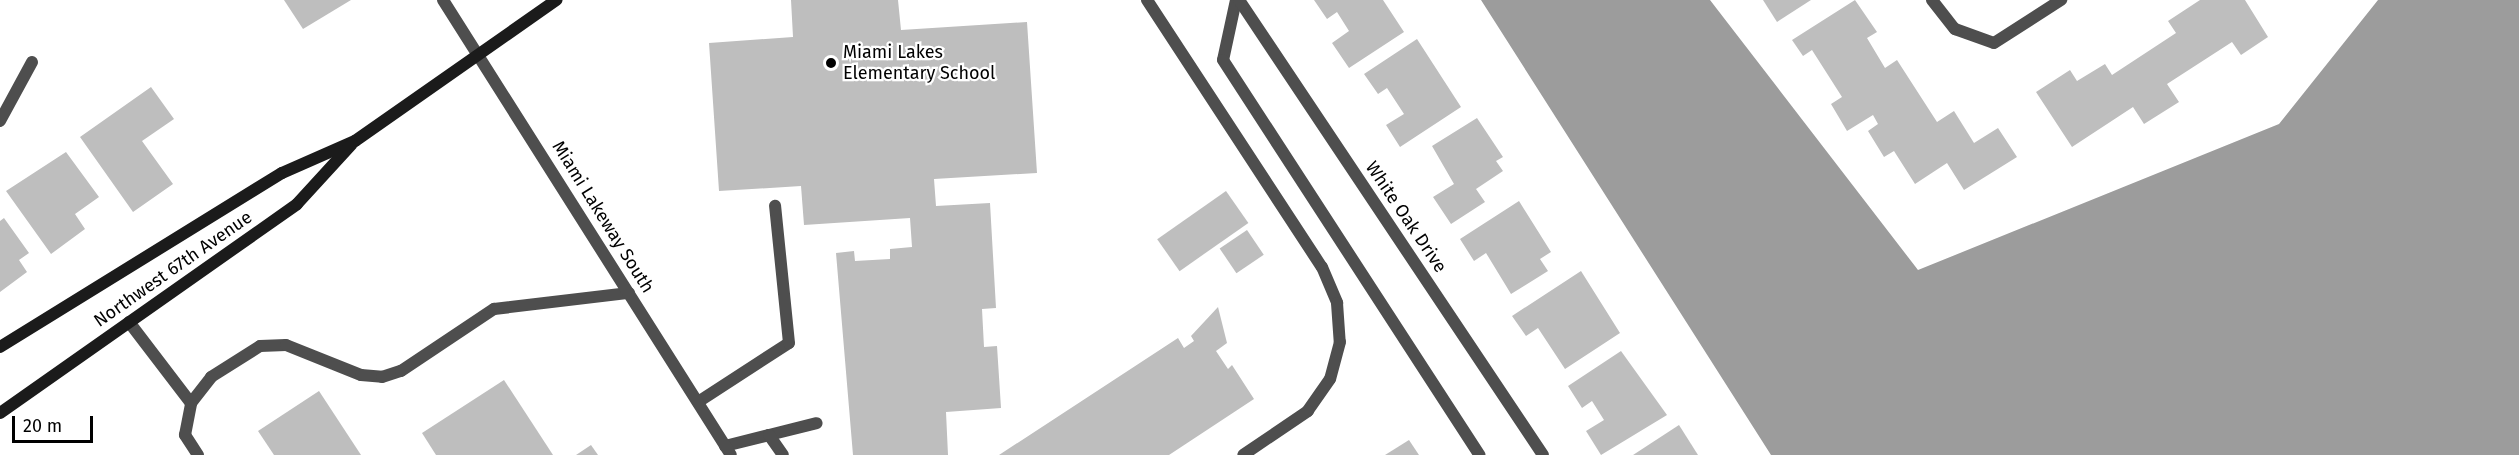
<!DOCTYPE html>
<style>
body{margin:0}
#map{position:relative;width:2519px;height:455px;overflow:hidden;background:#fff;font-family:"Fira Sans",sans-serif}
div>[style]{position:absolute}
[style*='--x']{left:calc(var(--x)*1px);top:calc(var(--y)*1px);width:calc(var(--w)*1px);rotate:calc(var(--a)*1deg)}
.water>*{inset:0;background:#9c9c9c}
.building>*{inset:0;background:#bebebe;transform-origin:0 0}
.service>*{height:12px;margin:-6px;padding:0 6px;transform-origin:6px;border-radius:6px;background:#4e4e4e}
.minor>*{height:12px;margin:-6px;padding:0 6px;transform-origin:6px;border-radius:6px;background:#4e4e4e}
.tertiary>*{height:12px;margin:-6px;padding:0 6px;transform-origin:6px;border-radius:6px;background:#4e4e4e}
.secondary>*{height:12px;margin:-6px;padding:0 6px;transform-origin:6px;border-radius:6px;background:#1b1b1b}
.dots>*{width:16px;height:16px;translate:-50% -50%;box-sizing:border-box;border:3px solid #fff;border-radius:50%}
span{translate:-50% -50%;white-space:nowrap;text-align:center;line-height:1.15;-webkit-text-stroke:4.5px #fff;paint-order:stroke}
.poi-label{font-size:18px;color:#000}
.left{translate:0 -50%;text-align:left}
.street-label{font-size:18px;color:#000}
.scale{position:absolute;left:12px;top:416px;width:81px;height:27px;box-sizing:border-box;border:3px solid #000;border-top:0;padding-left:8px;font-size:18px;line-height:21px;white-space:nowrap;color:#000;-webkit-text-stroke:4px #fff;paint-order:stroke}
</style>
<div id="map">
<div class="water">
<i style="clip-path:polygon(1481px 0,1710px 0,1918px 270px,2279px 124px,2378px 0,2519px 0,2519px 455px,1771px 455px)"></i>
</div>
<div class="building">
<i style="clip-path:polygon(284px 0,351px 0,303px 29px)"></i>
<i style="clip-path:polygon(791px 0,898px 0,901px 30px,1027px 22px,1037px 173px,934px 179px,936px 206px,990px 203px,996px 308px,982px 309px,984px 347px,997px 346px,1001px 408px,946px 412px,948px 455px,853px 455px,836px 253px,854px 251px,855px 261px,890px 259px,890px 249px,912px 247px,910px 218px,804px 225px,801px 186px,719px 191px,709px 43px,793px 37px)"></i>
<i style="clip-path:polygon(1314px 0,1383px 0,1404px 32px,1349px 68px,1332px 43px,1349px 31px,1337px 12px,1327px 19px)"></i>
<i style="clip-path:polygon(1763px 0,1811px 0,1777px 22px)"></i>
<i style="clip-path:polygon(1855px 0,1877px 32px,1867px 38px,1885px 68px,1897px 60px,1937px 122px,1954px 111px,1974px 143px,1998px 128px,2017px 157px,1964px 190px,1947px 163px,1915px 184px,1894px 151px,1884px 157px,1868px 131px,1878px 124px,1873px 115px,1847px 131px,1831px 104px,1842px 97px,1812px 50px,1803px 56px,1792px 40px)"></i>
<i style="clip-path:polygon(2200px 0,2245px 0,2268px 37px,2241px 55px,2232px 42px,2167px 84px,2179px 102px,2144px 124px,2133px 107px,2072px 147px,2036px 92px,2070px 70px,2077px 81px,2105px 64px,2112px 75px,2176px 33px,2168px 21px)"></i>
<i style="clip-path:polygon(1417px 39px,1461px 107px,1400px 147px,1386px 125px,1404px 114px,1387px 88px,1378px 94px,1364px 74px)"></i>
<i style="clip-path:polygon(151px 87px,174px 119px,142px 141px,173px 184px,133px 212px,80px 137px)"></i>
<i style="clip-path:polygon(1477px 118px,1503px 157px,1496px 161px,1503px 171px,1476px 189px,1485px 202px,1451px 224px,1433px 197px,1454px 184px,1432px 146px)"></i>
<i style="clip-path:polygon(66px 152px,99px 197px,75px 214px,85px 229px,51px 254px,6px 191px)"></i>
<i style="left:1226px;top:191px;width:39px;height:84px;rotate:55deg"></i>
<i style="clip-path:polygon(1519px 201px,1551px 252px,1540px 259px,1548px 271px,1511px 294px,1486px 253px,1474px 261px,1460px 239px)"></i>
<i style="clip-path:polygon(4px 218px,29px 253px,19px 260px,27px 272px,0 292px,0 221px)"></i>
<i style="left:1247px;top:230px;width:30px;height:33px;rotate:56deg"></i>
<i style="clip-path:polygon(1581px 271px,1620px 333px,1565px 369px,1538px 328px,1526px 336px,1512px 316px)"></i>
<i style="clip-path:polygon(1218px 307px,1227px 343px,1216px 351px,1228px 369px,1232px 365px,1254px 399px,1169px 455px,999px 455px,1178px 338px,1184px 348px,1194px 341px,1191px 336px)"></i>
<i style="clip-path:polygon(1621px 351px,1667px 415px,1601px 455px,1586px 431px,1604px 420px,1592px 401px,1582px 408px,1568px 386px)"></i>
<i style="clip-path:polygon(504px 380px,553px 455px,436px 455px,422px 433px)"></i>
<i style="clip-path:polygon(319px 391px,361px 455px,274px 455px,258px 431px)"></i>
<i style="clip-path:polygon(1679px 425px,1698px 455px,1633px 455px)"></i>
<i style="clip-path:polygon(1409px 440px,1419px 455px,1385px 455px)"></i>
<i style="clip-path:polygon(591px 445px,598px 455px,576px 455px)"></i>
</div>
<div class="service">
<i style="--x:1147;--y:0;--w:319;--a:56.8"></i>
<i style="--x:1322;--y:267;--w:39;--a:67"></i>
<i style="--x:1337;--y:303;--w:39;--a:86"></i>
<i style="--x:1340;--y:342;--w:38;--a:105"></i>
<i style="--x:1330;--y:379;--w:39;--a:125"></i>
<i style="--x:1308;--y:411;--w:78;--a:145.9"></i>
<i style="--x:1236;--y:0;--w:61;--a:102.2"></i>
<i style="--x:1223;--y:60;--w:471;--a:57"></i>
<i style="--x:129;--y:322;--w:102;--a:52.6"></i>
<i style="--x:698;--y:402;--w:108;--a:-33"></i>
<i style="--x:789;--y:343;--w:138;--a:-95.8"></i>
<i style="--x:769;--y:435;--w:49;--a:-14"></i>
<i style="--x:725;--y:446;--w:45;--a:-14"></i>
<i style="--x:769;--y:435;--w:24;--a:55"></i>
<i style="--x:198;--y:455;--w:24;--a:-123"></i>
<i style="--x:185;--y:435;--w:33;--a:-79"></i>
<i style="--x:191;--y:403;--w:33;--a:-52"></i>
<i style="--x:211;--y:377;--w:58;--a:-32.3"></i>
<i style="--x:260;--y:346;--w:26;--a:-2"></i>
<i style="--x:286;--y:345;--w:81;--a:21.8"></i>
<i style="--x:361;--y:375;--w:21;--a:5"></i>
<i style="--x:382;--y:377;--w:20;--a:-18"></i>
<i style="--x:401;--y:371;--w:112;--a:-33.7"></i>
<i style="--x:494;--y:309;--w:136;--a:-6.8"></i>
</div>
<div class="minor">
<i style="--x:1239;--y:0;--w:547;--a:56.25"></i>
<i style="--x:1932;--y:0;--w:37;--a:52"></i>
<i style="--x:1955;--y:29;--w:41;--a:19.7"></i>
<i style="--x:1994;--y:43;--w:80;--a:-32.7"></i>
<i style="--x:0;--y:121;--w:67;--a:-61.5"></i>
</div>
<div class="tertiary">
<i style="--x:443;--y:0;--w:538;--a:57.67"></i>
</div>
<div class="secondary">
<i style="--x:0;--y:347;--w:331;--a:-31.7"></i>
<i style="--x:282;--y:173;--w:80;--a:-23.7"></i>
<i style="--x:355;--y:141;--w:246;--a:-35"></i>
<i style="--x:0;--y:413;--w:363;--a:-35.1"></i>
<i style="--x:297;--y:204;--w:81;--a:-47.5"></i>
</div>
<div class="dots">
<i style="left:831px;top:63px;background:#000"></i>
</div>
<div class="poi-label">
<span class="left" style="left:843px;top:63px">Miami Lakes<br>Elementary School</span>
</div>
<div class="street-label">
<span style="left:603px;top:217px;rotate:58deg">Miami Lakeway South</span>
<span style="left:1406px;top:217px;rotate:56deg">White Oak Drive</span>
<span style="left:173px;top:269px;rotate:-35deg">Northwest 67th Avenue</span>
</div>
<div class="scale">20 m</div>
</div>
